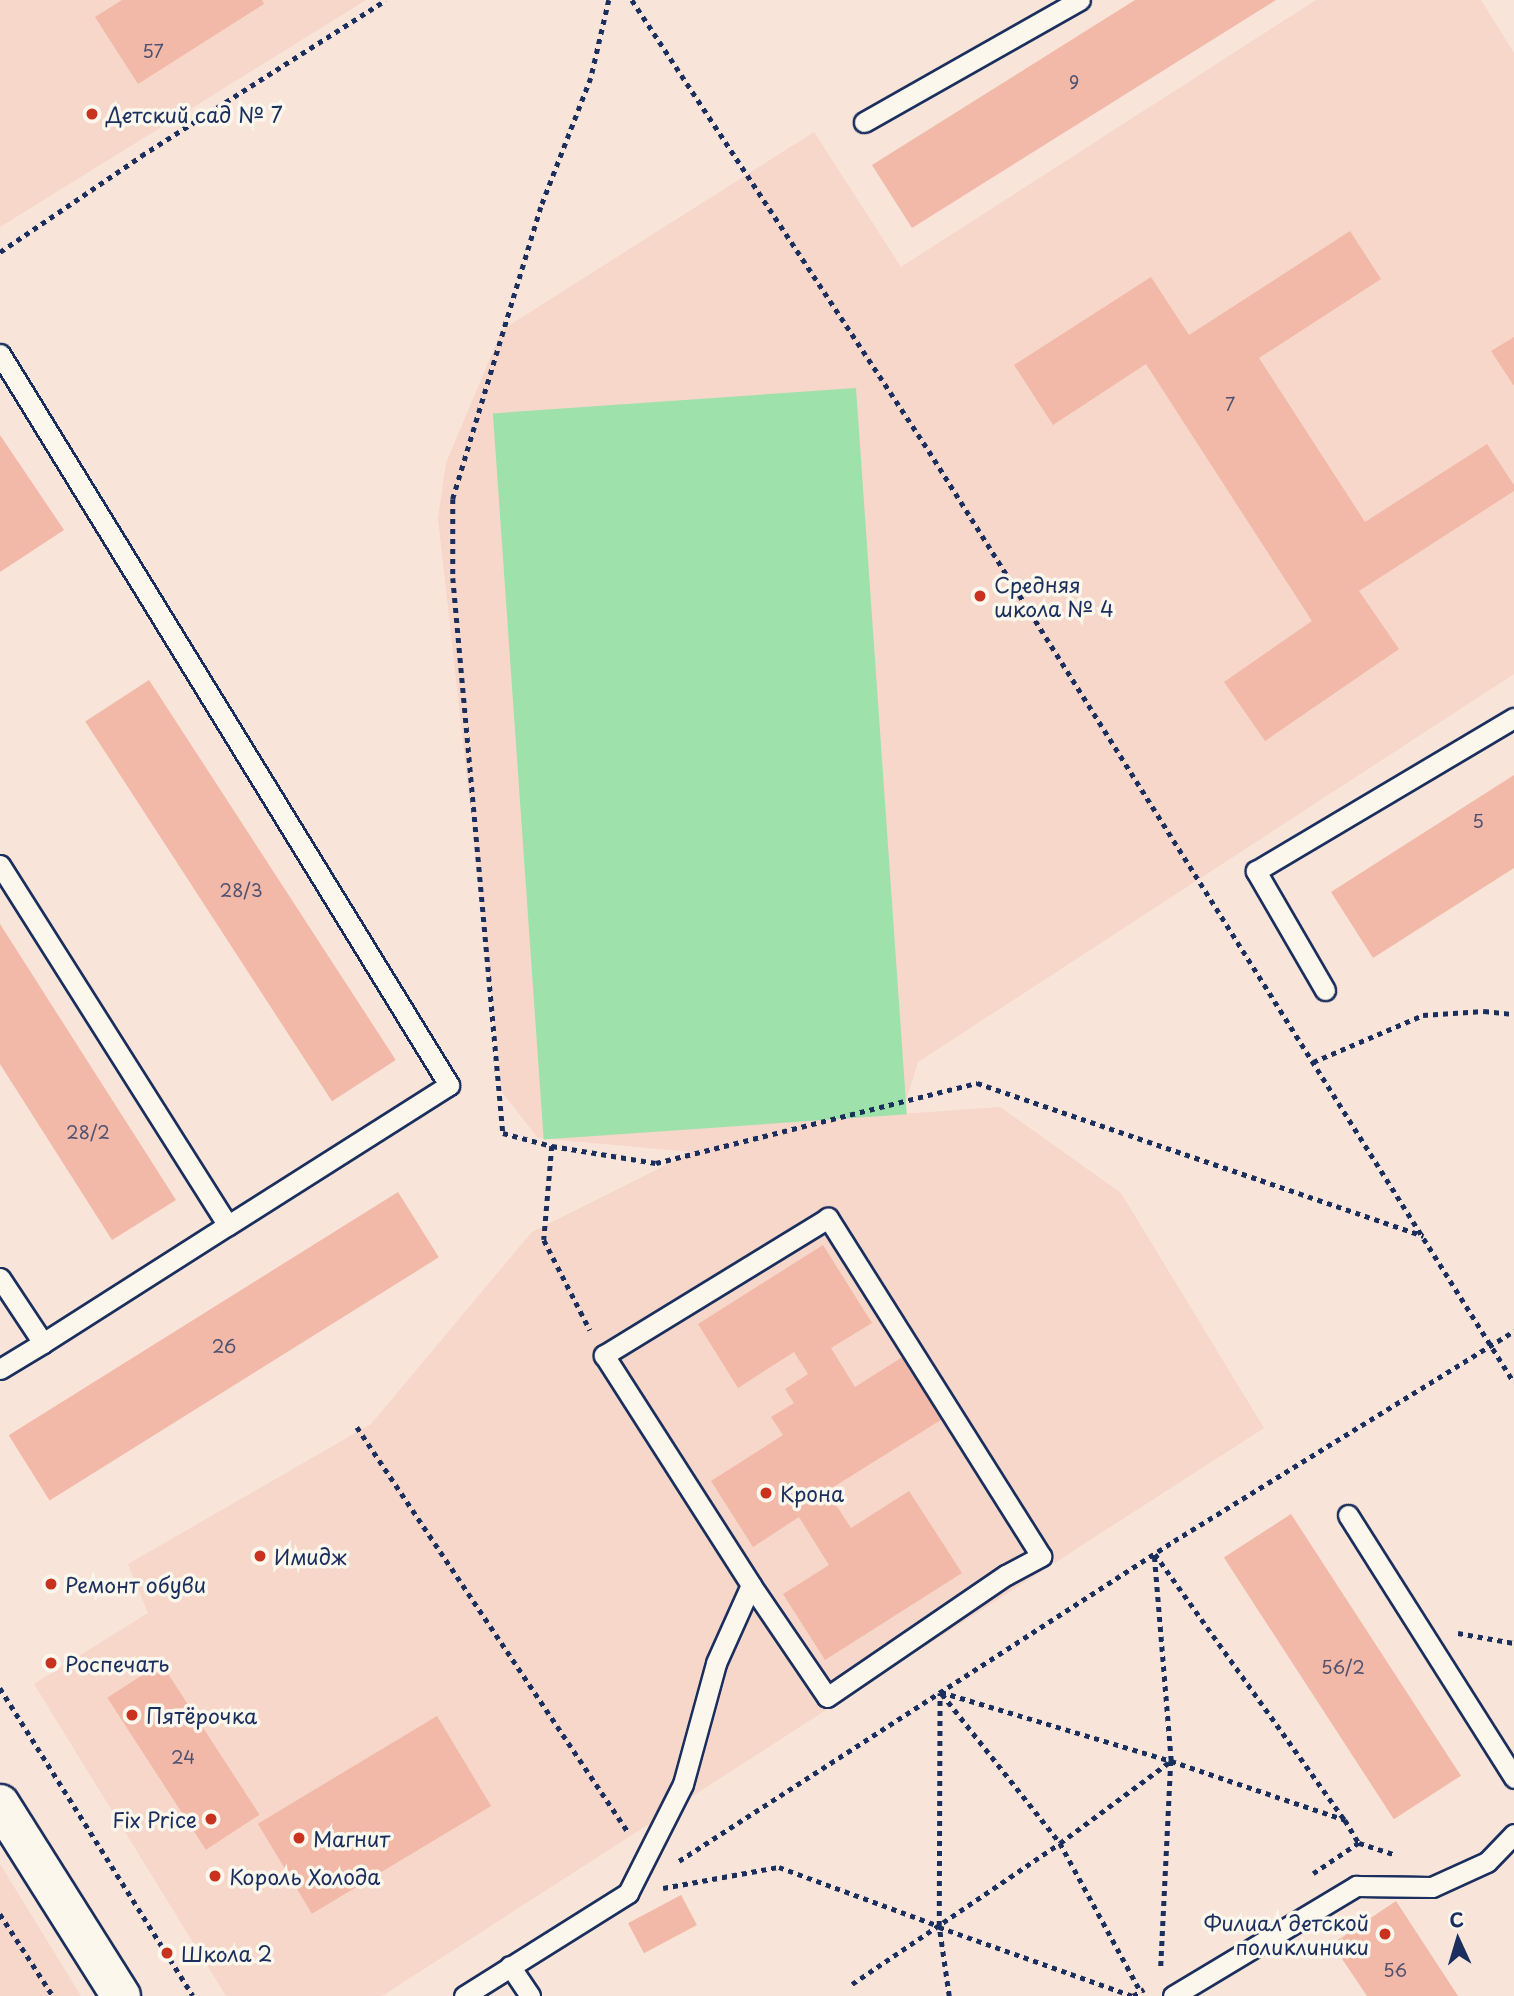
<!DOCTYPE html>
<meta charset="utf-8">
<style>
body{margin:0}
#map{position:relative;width:1514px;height:1996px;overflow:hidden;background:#f8e4d8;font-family:"Playpen Sans",sans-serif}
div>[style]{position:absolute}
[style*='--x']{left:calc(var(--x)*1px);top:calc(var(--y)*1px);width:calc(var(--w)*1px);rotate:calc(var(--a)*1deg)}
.built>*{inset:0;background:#f6d7ca}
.green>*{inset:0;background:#9ee1ab;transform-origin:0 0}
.building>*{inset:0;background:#f2b9a8;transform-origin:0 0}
.path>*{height:4.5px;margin-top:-2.25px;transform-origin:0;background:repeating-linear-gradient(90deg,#1b2f5e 0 5px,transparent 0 10px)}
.roads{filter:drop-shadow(2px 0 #1b2f5e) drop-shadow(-2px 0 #1b2f5e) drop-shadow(0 2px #1b2f5e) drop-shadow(0 -2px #1b2f5e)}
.lane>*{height:19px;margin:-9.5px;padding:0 9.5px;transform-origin:9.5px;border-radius:9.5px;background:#fbf7ec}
.secondary>*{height:38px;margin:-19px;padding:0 19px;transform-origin:19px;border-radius:19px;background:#fbf7ec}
.dots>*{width:19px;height:19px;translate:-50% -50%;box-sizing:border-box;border:4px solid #fbf7ec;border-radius:50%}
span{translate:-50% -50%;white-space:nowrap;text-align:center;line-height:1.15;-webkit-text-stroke:7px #fbf7ec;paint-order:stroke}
.number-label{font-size:18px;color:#515270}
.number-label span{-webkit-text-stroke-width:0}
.poi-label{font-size:21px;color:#1b2f5e}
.left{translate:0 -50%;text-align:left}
.right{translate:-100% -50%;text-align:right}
.north{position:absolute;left:1423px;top:1905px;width:70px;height:70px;-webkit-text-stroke:5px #fbf7ec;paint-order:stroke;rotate:356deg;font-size:19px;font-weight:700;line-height:28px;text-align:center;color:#1b2f5e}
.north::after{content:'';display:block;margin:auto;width:24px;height:32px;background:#1b2f5e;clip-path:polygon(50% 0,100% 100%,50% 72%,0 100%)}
</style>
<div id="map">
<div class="built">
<i style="clip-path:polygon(0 0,366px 0,0 227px)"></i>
<i style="clip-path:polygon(1316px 0,1481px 0,1514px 53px,1514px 674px,918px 1062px,902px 1114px,1000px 1107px,1121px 1193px,1264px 1428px,382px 1996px,226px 1996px,34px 1684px,148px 1613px,128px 1564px,371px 1424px,532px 1232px,692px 1152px,538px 1138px,502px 1092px,438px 518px,446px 463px,502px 330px,814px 132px,901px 267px)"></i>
<i style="clip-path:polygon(0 1864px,81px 1996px,0 1996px)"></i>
</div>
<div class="green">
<i style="left:856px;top:388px;width:728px;height:364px;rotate:86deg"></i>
</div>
<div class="building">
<i style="clip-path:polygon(122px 0,262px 0,264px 4px,138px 84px,95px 17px)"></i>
<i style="clip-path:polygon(1135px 0,1276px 0,912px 228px,872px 165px)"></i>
<i style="clip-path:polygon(1350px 231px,1381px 279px,1259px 358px,1365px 522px,1487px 444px,1514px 485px,1514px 491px,1359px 591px,1399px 649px,1265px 741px,1224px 682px,1312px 621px,1146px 364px,1053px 425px,1014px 365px,1151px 277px,1189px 335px)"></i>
<i style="clip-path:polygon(1514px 337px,1514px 386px,1491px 351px)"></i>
<i style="clip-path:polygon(0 435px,64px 530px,0 572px)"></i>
<i style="left:149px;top:680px;width:453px;height:76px;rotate:57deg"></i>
<i style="clip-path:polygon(1514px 775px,1514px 868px,1373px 958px,1331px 892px)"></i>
<i style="clip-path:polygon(0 924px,176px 1200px,112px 1240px,0 1064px)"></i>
<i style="left:398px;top:1192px;width:77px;height:459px;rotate:58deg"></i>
<i style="clip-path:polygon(823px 1245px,872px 1323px,831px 1348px,855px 1387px,904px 1356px,944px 1418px,827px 1491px,851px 1528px,909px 1491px,962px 1573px,825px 1660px,783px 1594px,829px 1565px,799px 1517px,753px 1547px,711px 1481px,783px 1435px,771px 1417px,794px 1403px,785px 1389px,808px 1374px,794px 1352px,738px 1388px,698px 1324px)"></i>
<i style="left:1291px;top:1514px;width:312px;height:80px;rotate:57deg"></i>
<i style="left:161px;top:1663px;width:181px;height:64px;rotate:57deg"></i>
<i style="left:437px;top:1716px;width:105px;height:209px;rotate:59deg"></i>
<i style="left:681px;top:1895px;width:34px;height:60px;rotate:62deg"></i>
<i style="clip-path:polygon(1396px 1901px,1458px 1996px,1367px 1996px,1332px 1944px)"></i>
</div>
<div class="path">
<i style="--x:609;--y:0;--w:80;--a:103"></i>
<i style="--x:591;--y:78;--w:138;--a:111.2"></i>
<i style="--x:541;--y:207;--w:305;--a:106.8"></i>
<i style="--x:453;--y:499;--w:79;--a:90"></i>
<i style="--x:453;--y:578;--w:557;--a:84.85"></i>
<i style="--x:503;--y:1133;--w:51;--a:14.9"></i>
<i style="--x:552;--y:1146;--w:105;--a:9.3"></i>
<i style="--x:656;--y:1163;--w:331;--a:-14"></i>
<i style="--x:977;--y:1083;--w:472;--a:18.9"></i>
<i style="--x:632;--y:0;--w:540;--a:56.63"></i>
<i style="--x:929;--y:451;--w:1100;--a:57.86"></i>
<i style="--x:0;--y:252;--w:171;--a:-34.2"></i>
<i style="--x:141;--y:156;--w:290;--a:-32.5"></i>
<i style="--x:1313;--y:1062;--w:120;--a:-23.1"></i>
<i style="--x:1423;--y:1015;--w:61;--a:-3.8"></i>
<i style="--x:1484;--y:1011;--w:30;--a:6"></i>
<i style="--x:552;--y:1146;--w:94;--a:94.9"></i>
<i style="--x:544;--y:1240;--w:101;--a:62.9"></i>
<i style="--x:357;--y:1427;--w:486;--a:56.2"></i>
<i style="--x:1155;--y:1554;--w:327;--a:54.5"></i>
<i style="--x:1458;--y:1633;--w:57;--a:10.1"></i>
<i style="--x:0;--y:1688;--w:363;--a:57.9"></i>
<i style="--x:941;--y:1692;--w:240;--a:16.7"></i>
<i style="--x:1171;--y:1761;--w:209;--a:-94.7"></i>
<i style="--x:942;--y:1694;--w:190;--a:51.6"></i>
<i style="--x:1060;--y:1843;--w:170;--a:61.5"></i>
<i style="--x:1171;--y:1761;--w:184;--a:18.7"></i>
<i style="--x:1345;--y:1820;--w:27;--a:59"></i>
<i style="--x:1359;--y:1843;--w:55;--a:146"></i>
<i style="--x:1359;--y:1843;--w:38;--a:18"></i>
<i style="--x:679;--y:1861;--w:589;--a:-32.88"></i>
<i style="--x:1174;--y:1541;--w:400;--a:-31.7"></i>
<i style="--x:663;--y:1888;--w:118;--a:-10.3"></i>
<i style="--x:779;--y:1867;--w:171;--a:20.2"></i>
<i style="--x:0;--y:1914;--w:98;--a:57.1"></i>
<i style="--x:939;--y:1926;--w:233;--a:-89.8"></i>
<i style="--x:852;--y:1984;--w:251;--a:-34.1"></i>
<i style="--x:1060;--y:1843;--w:138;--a:-36.5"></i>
<i style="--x:1171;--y:1761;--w:208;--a:92.8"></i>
<i style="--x:949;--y:1996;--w:70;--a:-98.2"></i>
<i style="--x:939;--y:1927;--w:206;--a:19.6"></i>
<i style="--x:1133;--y:1996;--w:13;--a:-32"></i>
</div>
<div class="roads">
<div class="lane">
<i style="--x:864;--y:122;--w:248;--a:-29.5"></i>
<i style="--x:0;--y:354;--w:858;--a:58.44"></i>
<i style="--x:449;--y:1085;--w:262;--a:147.6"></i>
<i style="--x:0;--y:865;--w:426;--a:57.7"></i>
<i style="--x:228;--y:1225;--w:219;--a:147.5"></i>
<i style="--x:1325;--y:990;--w:138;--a:-120.1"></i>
<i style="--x:1256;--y:871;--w:300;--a:-30.7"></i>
<i style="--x:0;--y:1278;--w:78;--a:56.5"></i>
<i style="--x:43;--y:1343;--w:50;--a:148.8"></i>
<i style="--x:1348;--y:1515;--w:311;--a:57.7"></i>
<i style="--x:510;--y:1966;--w:36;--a:56"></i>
<i style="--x:464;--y:1996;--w:194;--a:-32.1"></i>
<i style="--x:628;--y:1893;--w:122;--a:-63.2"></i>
<i style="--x:683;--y:1784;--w:125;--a:-74.7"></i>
<i style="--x:716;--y:1663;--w:85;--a:-65.8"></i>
<i style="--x:751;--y:1585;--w:135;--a:55.8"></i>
<i style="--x:827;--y:1697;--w:217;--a:-34.3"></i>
<i style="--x:1006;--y:1575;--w:40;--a:-28"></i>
<i style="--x:1041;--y:1556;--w:400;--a:-122.2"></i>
<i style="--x:828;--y:1218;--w:263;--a:148.5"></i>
<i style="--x:604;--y:1355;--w:273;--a:57.4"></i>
<i style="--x:1173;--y:1996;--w:214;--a:-31"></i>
<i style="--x:1356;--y:1886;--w:76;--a:0.8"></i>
<i style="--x:1432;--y:1887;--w:60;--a:-24.4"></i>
<i style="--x:1487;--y:1862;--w:39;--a:-46"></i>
</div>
<div class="secondary">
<i style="--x:0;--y:1804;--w:227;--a:57.8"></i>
</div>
</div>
<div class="dots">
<i style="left:92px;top:114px;background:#c8321e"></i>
<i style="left:980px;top:596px;background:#c8321e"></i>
<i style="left:766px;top:1493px;background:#c8321e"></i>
<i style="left:260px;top:1556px;background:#c8321e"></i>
<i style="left:51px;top:1584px;background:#c8321e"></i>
<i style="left:51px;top:1663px;background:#c8321e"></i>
<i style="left:132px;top:1715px;background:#c8321e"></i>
<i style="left:211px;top:1819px;background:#c8321e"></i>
<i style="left:299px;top:1838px;background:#c8321e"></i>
<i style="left:215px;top:1876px;background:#c8321e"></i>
<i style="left:1385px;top:1934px;background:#c8321e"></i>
<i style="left:167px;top:1953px;background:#c8321e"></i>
</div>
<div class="number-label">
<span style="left:153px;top:51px">57</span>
<span style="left:1074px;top:82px">9</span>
<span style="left:1230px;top:404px">7</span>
<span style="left:1478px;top:821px">5</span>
<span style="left:241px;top:890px">28/3</span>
<span style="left:88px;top:1132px">28/2</span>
<span style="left:224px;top:1346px">26</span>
<span style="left:1343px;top:1667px">56/2</span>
<span style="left:183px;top:1757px">24</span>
<span style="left:1395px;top:1970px">56</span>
</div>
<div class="poi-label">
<span class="left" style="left:106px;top:114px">Детский сад № 7</span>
<span class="left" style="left:994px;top:596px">Средняя<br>школа № 4</span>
<span class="left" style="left:780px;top:1493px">Крона</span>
<span class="left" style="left:274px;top:1556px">Имидж</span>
<span class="left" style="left:65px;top:1584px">Ремонт обуви</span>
<span class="left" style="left:65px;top:1663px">Роспечать</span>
<span class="left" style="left:146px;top:1715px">Пятёрочка</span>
<span class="right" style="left:197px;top:1819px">Fix Price</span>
<span class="left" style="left:313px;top:1838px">Магнит</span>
<span class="left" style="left:229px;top:1876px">Король Холода</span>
<span class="right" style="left:1369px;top:1934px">Филиал детской<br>поликлиники</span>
<span class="left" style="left:181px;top:1953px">Школа 2</span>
</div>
<div class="north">С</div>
</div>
